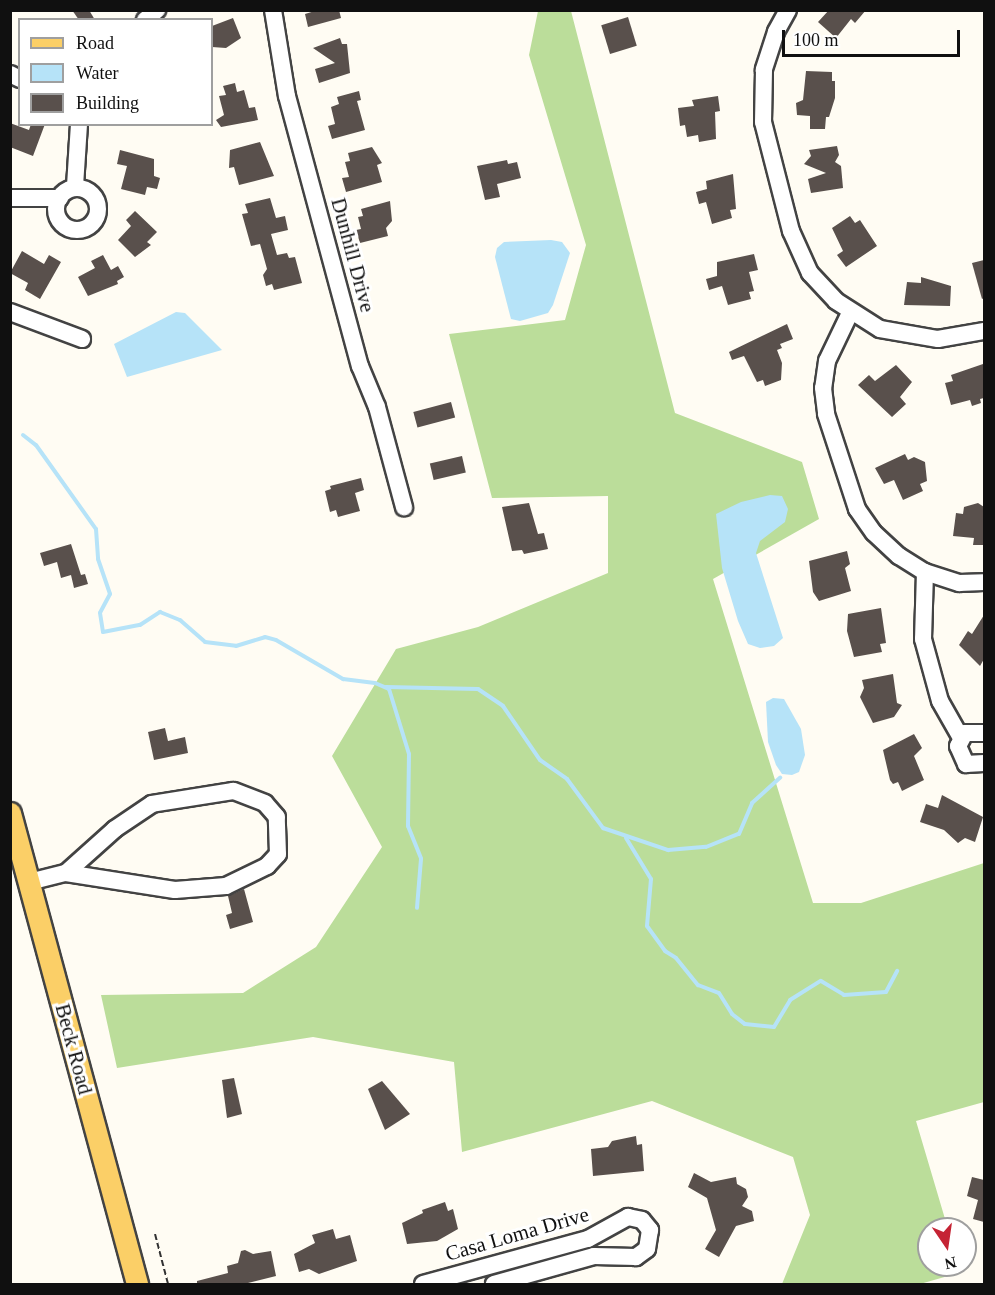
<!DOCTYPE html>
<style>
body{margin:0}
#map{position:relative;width:995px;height:1295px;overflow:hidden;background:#fffcf3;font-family:"Times New Roman",serif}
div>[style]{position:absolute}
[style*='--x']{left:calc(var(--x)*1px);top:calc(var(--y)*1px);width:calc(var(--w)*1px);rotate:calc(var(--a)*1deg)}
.forest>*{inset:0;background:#bbdd9a}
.water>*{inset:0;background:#b6e3f8}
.stream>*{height:4px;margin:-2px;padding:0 2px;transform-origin:2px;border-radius:2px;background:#b6e3f8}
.building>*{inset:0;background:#59504c;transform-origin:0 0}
.path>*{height:2px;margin-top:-1px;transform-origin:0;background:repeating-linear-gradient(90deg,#323232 0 6px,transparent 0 9px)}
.roads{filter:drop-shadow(2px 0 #434343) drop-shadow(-2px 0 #434343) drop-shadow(0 2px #434343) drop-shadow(0 -2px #434343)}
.minor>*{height:16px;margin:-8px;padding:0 8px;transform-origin:8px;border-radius:8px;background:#fff}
.minor>.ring{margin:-8px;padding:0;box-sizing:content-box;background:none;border:16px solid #fff;border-radius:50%}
.major>*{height:21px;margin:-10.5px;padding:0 10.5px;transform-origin:10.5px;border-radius:10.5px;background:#fbcf67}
span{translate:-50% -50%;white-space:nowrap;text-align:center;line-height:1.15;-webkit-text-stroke:6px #fff;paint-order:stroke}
.street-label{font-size:21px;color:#101010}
.frame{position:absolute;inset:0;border:12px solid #101010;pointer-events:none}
.legend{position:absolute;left:18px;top:18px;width:195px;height:108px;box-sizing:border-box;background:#fff;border:2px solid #9f9f9f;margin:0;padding:8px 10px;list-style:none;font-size:18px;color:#101010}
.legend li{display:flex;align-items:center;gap:12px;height:30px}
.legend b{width:30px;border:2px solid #9f9f9f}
.north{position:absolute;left:917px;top:1217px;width:60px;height:60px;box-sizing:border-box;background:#fff;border:2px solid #9f9f9f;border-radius:50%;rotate:167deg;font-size:16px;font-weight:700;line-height:24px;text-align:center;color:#101010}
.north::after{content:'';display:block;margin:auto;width:21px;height:27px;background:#c52334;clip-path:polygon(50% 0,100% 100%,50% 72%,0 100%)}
.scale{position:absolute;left:782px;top:30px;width:178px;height:27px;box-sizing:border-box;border:3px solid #101010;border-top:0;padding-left:8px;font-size:18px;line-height:21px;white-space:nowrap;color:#101010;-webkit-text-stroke:4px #fff;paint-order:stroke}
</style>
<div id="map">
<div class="forest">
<i style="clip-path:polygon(538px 11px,571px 11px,675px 413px,802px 462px,819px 519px,713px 579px,813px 903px,861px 903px,984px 863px,984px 1102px,916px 1121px,948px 1229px,929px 1229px,929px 1265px,959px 1265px,962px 1272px,920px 1284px,782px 1284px,810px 1215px,793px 1157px,652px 1101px,462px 1152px,454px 1062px,313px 1037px,117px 1068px,101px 995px,243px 993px,316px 947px,382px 847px,332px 756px,396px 649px,478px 627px,608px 573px,608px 496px,492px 498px,449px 334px,565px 320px,586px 245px,529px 55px)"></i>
</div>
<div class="water">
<i style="clip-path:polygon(551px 240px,562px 242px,570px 253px,553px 305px,548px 313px,520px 321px,511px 319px,495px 257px,497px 248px,504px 242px)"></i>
<i style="clip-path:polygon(176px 312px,185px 313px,222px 350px,127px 377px,114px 344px)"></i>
<i style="clip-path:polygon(770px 495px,782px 496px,788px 509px,785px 522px,760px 541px,756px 553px,783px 638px,774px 646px,760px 648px,748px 644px,738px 621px,722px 568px,716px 514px,741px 502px)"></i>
<i style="clip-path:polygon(773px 698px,784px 699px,801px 729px,805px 755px,799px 772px,792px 775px,782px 774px,776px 765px,768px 742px,766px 702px)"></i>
</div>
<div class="stream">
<i style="--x:23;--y:435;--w:16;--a:38"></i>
<i style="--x:36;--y:445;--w:103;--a:54.5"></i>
<i style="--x:96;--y:529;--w:30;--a:86"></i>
<i style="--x:98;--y:559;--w:37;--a:71"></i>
<i style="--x:110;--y:594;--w:21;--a:118"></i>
<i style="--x:100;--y:613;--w:19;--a:81"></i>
<i style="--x:103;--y:632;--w:38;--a:-11"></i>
<i style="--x:140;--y:625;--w:24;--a:-33"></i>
<i style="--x:160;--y:612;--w:22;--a:22"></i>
<i style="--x:180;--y:620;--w:33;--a:41"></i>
<i style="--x:205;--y:642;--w:31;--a:7"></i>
<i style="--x:236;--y:646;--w:30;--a:-17"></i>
<i style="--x:265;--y:637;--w:11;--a:15"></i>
<i style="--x:276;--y:640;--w:78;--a:30.2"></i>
<i style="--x:343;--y:679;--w:32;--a:7"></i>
<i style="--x:375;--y:683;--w:15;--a:23"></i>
<i style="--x:389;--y:689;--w:68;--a:72.9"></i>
<i style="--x:409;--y:754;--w:72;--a:90.8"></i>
<i style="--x:408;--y:826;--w:35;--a:68"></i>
<i style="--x:421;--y:859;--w:49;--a:94.7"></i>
<i style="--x:386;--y:687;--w:92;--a:1.2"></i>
<i style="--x:478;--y:689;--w:30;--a:34"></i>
<i style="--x:503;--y:706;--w:65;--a:55.6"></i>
<i style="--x:540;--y:760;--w:33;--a:35"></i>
<i style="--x:567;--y:779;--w:61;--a:53.7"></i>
<i style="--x:603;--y:828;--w:69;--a:18.7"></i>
<i style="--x:668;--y:850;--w:38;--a:-5"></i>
<i style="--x:706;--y:847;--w:35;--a:-22"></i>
<i style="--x:739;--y:834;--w:34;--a:-67"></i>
<i style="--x:752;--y:803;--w:38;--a:-42"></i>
<i style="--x:626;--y:838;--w:48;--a:58.6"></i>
<i style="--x:651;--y:879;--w:47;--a:94.9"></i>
<i style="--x:647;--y:926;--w:31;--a:54"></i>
<i style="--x:665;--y:951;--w:13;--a:32"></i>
<i style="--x:676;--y:958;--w:35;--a:51"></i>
<i style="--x:698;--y:985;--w:22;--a:21"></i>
<i style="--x:719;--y:993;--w:25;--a:58"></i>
<i style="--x:732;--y:1014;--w:16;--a:38"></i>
<i style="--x:745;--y:1024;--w:29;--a:6"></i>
<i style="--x:774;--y:1027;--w:31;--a:-59"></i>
<i style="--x:790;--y:1000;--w:36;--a:-32"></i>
<i style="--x:821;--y:981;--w:27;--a:31"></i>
<i style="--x:844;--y:995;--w:42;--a:-4.1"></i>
<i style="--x:886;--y:992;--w:24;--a:-62"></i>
</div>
<div class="building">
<i style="clip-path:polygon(72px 10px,89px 10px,95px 20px,79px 20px)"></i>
<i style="clip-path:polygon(318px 10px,339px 10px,341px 18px,308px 27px,305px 14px)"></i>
<i style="clip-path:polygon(829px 10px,866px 10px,855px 23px,851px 19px,836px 38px,818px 22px)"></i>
<i style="left:628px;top:17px;width:30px;height:28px;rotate:73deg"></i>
<i style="clip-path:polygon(233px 18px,241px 38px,226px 48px,212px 47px,212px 26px)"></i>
<i style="clip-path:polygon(340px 38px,342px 44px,347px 44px,350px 73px,319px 83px,315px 69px,335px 63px,313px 48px)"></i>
<i style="clip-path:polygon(806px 71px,832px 72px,832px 81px,835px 81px,835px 98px,829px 117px,826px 117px,825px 129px,810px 129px,810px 116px,797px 115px,796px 103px,803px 100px)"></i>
<i style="clip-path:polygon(235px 83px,237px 92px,244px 90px,249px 108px,255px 107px,258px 120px,221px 127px,216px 120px,224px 115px,219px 96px,226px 95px,223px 86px)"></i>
<i style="clip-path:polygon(359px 91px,361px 100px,357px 101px,365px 130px,332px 139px,328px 126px,335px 124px,331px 107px,339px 104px,337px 97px)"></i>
<i style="clip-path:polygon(718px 96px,720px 111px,715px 112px,716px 139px,699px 142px,698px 135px,687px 137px,685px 125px,680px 126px,678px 108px,694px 106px,692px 100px)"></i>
<i style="clip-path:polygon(10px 123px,29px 130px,31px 124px,45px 124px,33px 156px,10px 147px)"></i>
<i style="clip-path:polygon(260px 142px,274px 176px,239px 185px,234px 167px,229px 168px,230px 150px)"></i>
<i style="clip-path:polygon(837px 146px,839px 155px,835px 162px,841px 166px,843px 188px,811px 193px,808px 179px,826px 173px,804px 164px,811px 156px,809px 150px)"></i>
<i style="clip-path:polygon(372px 147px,382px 163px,377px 165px,382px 182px,346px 192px,342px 178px,349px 177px,345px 162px,350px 161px,348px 153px)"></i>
<i style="clip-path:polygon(120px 150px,154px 159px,154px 176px,160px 178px,157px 189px,147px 187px,145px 195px,121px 189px,127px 166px,117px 164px)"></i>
<i style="clip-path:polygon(507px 160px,508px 164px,517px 162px,521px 178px,497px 184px,500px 197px,485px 200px,477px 166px)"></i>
<i style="clip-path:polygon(733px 174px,736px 209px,730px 210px,732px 218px,712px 224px,706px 202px,699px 204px,696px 192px,707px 189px,706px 181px)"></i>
<i style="clip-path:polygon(270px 198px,276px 218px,285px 216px,288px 230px,271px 234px,277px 255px,287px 253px,289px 258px,295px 257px,302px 283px,274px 290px,272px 284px,266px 286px,263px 275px,267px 269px,260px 244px,251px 246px,242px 214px,248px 213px,245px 204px)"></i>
<i style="clip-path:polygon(390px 201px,392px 221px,386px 228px,388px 236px,360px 243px,356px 230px,361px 229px,358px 217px,363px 216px,361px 209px)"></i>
<i style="clip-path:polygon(135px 211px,157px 232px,147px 242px,151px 245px,135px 257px,118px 240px,131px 226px,126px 220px)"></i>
<i style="clip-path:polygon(850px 216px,855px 223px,860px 220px,877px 246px,846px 267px,837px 255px,843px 251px,832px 228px)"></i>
<i style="clip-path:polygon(22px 251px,44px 264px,49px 255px,61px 262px,40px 299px,25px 290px,28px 283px,10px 273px)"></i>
<i style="clip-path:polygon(754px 254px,758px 270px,749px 272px,754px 291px,749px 292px,751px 299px,728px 305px,722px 286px,709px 290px,706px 279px,717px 276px,717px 262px)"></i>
<i style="clip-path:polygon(103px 255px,111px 270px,118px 266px,124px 277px,117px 281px,118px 284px,88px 296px,78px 277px,95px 268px,91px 261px)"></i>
<i style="clip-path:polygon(984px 260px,984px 298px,982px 299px,972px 263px)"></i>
<i style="clip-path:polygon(921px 277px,951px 286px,950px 306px,904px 305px,907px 282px,921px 283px)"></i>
<i style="clip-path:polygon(787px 324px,793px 339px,780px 344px,782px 348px,777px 350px,782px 363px,781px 380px,765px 386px,763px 380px,757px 382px,744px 356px,732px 360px,729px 352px)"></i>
<i style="clip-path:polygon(983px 364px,984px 398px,980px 399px,981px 403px,972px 406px,970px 400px,951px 405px,945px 383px,953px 381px,951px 375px)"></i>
<i style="clip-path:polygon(896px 365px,912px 382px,900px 397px,906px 404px,892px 417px,858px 385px,869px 375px,875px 381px)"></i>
<i style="left:451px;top:402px;width:16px;height:39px;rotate:75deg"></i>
<i style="clip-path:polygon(905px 454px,908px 460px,914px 457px,925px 462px,927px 481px,920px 484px,923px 491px,903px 500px,894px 480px,884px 484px,875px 468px)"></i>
<i style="left:462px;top:456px;width:17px;height:33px;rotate:77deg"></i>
<i style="clip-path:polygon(361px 478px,364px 490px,355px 493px,360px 511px,338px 517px,336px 510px,330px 512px,325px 491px,331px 489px,330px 486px)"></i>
<i style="clip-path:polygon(529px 503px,538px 534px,544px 533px,548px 549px,524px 554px,522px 550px,512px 551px,502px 507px)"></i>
<i style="clip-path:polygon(978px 503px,984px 507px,984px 545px,973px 545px,974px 538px,953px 536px,956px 513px,963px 514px,964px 507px)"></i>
<i style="clip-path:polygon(71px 544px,81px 575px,85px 574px,88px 584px,74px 588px,71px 575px,61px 578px,57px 562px,44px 566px,40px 553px)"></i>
<i style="clip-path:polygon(847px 551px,850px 564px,845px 568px,851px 591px,819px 601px,813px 592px,809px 561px)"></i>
<i style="clip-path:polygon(881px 608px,886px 643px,880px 644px,882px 652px,854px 657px,847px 631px,848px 614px)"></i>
<i style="clip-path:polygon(984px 615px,984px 659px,980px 666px,959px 645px,968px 631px,972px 634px)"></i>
<i style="clip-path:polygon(893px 674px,897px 703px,902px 705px,894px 717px,873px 723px,860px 697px,864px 688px,862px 680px)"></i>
<i style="clip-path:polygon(165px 728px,168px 741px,185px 737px,188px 753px,154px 760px,148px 732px)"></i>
<i style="clip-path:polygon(914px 734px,922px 748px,914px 756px,924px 780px,902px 791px,898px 782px,893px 784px,890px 780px,883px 750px)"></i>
<i style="clip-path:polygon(942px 795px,983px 817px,975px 842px,965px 838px,958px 843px,944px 830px,920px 822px,926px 804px,938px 808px)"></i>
<i style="clip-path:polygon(244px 889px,253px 922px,230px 929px,226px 915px,232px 913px,228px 896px)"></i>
<i style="clip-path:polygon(234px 1078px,242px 1114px,227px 1118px,222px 1080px)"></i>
<i style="clip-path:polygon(382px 1081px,410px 1114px,385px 1130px,368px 1089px)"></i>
<i style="clip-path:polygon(636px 1136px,637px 1145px,642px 1144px,644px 1171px,593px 1176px,591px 1149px,608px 1147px,612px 1141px)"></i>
<i style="clip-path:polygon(694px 1173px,711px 1182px,736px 1177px,737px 1184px,746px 1189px,748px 1197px,742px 1206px,752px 1211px,754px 1221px,736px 1226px,719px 1257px,705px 1249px,716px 1230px,707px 1198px,688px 1187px)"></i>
<i style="clip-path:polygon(972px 1177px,984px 1180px,984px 1222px,973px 1219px,978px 1200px,967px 1196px)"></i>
<i style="clip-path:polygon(445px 1202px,448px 1211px,453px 1209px,458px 1229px,437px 1241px,407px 1244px,402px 1223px,423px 1213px,422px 1210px)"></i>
<i style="clip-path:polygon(333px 1229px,336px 1239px,350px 1235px,357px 1261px,319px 1274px,309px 1269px,299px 1272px,294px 1254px,315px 1243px,312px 1235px)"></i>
<i style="clip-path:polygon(245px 1250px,253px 1254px,271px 1251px,276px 1276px,244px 1284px,197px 1284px,197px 1281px,228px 1273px,227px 1266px,238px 1263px,241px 1251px)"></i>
</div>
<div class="path">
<i style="--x:155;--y:1234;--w:52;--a:75.4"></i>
</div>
<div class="roads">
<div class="minor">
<i style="--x:273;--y:10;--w:87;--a:80.8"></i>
<i style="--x:287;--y:96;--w:280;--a:74.9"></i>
<i style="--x:360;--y:366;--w:44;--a:67.5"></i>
<i style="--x:377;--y:407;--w:104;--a:74.9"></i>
<i style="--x:788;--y:10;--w:25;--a:119"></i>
<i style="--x:776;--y:32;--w:40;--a:108"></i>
<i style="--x:764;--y:70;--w:52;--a:91.1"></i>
<i style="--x:763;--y:122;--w:113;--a:75.6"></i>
<i style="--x:791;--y:231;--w:46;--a:65.7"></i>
<i style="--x:810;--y:273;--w:38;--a:47"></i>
<i style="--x:836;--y:301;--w:52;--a:32.5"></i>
<i style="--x:880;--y:329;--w:59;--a:9.8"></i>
<i style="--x:938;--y:339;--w:47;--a:-9.9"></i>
<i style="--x:145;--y:20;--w:16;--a:-40"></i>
<i style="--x:10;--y:74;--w:11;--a:27"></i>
<i style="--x:75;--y:186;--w:62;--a:-86.3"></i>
<i class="ring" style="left:56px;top:188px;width:26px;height:26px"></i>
<i style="--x:10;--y:198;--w:50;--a:0"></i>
<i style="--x:10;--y:312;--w:77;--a:20.6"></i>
<i style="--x:850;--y:313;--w:53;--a:115.6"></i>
<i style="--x:827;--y:361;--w:27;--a:98"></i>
<i style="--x:823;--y:388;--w:26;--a:83"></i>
<i style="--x:826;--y:414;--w:100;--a:71.9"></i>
<i style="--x:857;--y:509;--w:29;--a:55"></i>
<i style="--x:874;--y:533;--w:34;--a:43"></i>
<i style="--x:899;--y:556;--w:31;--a:32"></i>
<i style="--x:925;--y:572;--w:36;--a:18"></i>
<i style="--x:959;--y:583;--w:25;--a:-2"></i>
<i style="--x:925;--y:572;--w:67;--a:91.7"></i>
<i style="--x:923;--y:639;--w:64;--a:74.7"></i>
<i style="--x:940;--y:701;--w:43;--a:60.4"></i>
<i style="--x:984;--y:733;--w:19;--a:180"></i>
<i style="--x:965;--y:733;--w:15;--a:118"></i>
<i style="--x:958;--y:746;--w:20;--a:66"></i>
<i style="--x:966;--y:764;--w:18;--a:-3"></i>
<i style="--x:29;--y:882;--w:38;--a:-14"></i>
<i style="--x:66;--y:873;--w:110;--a:8.9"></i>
<i style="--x:175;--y:890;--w:51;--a:-4.5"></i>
<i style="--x:226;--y:886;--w:46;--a:-26"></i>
<i style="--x:267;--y:866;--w:16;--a:-47"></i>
<i style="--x:278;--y:854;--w:37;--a:-92"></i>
<i style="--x:277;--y:817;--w:18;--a:-131"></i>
<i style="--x:265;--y:803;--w:34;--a:-159"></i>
<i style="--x:233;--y:791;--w:82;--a:170.9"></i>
<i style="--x:152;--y:804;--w:45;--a:146"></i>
<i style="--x:115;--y:829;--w:66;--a:138.1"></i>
<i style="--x:423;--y:1284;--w:171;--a:-15.3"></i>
<i style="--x:588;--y:1239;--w:46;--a:-28.8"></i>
<i style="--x:628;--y:1217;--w:14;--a:12"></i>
<i style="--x:642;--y:1220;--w:13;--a:51"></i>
<i style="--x:650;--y:1230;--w:19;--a:99"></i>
<i style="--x:647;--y:1249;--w:14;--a:144"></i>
<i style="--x:636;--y:1257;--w:42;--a:-178.6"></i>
<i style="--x:594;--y:1256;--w:104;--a:164.4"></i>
</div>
<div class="major">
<i style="--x:10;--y:813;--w:488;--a:74.9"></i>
</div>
</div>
<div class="street-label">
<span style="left:353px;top:255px;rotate:75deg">Dunhill Drive</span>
<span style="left:74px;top:1049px;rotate:75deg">Beck Road</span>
<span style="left:517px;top:1234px;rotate:-16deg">Casa Loma Drive</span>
</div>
<div class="frame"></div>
<ul class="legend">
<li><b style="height:8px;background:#fbcf67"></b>Road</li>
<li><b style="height:16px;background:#b6e3f8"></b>Water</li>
<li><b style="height:16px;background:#59504c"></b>Building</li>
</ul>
<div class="north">N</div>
<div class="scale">100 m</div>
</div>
